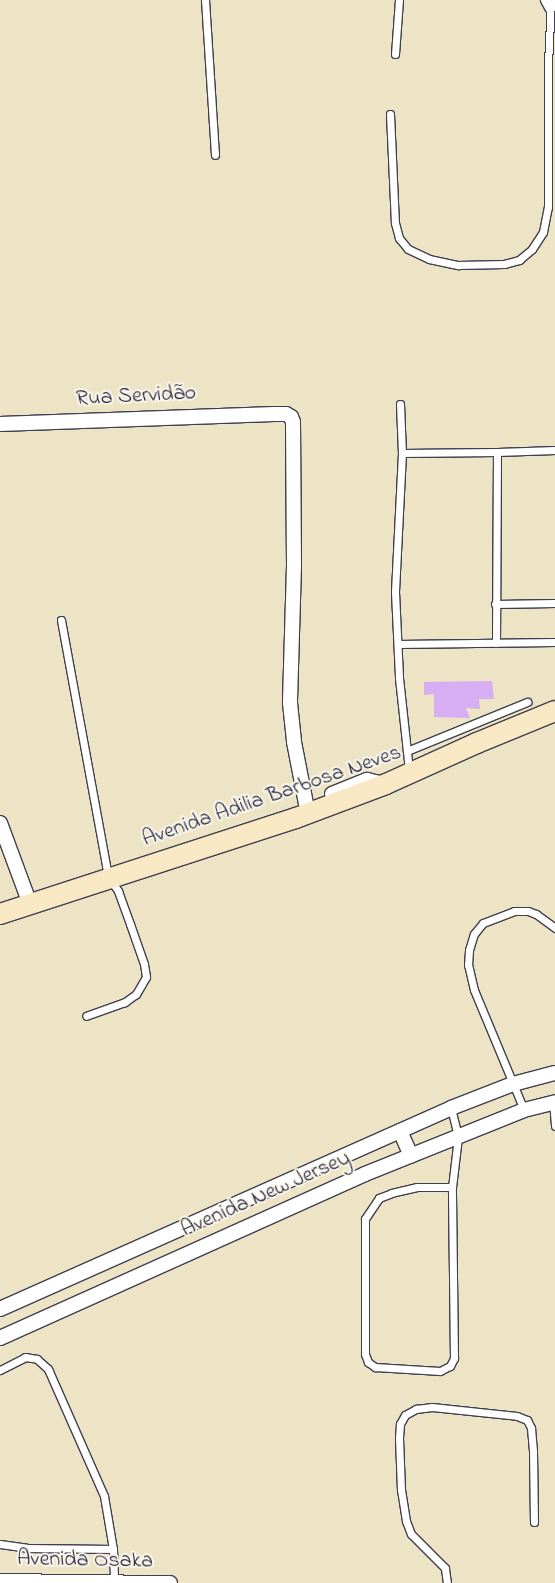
<!DOCTYPE html>
<meta charset="utf-8">
<style>
body{margin:0}
#map{position:relative;width:555px;height:1583px;overflow:hidden;background:#ece4c5;font-family:"Indie Flower",sans-serif}
div>[style]{position:absolute}
[style*='--x']{left:calc(var(--x)*1px);top:calc(var(--y)*1px);width:calc(var(--w)*1px);rotate:calc(var(--a)*1deg)}
.building>*{inset:0;background:#d7adf3}
.roads{filter:drop-shadow(1px 0 #403f50) drop-shadow(-1px 0 #403f50) drop-shadow(0 1px #403f50) drop-shadow(0 -1px #403f50)}
.lane>*{height:7px;margin:-3.5px;padding:0 3.5px;transform-origin:3.5px;border-radius:3.5px;background:#fff}
.street>*{height:14px;margin:-7px;padding:0 7px;transform-origin:7px;border-radius:7px;background:#fff}
.secondary>*{height:20px;margin:-10px;padding:0 10px;transform-origin:10px;border-radius:10px;background:#f8e8c3}
span{translate:-50% -50%;white-space:nowrap;text-align:center;line-height:1.15;-webkit-text-stroke:4px #fbf7ec;paint-order:stroke}
.street-label{font-size:22px;color:#22223b}
</style>
<div id="map">
<div class="building">
<i style="clip-path:polygon(492px 681px,494px 699px,479px 699px,480px 709px,466px 708px,470px 718px,434px 717px,434px 694px,424px 695px,424px 682px)"></i>
</div>
<div class="roads">
<div class="lane">
<i style="--x:205;--y:0;--w:155;--a:86.3"></i>
<i style="--x:544;--y:0;--w:10;--a:61"></i>
<i style="--x:395;--y:54;--w:54;--a:-85.8"></i>
<i style="--x:390;--y:114;--w:109;--a:87.4"></i>
<i style="--x:395;--y:223;--w:16;--a:75"></i>
<i style="--x:399;--y:238;--w:14;--a:51"></i>
<i style="--x:408;--y:249;--w:23;--a:25"></i>
<i style="--x:429;--y:259;--w:30;--a:12"></i>
<i style="--x:458;--y:265;--w:46;--a:-1.2"></i>
<i style="--x:504;--y:264;--w:16;--a:-15"></i>
<i style="--x:519;--y:260;--w:17;--a:-40"></i>
<i style="--x:532;--y:249;--w:20;--a:-57"></i>
<i style="--x:543;--y:232;--w:25;--a:-79"></i>
<i style="--x:548;--y:207;--w:143;--a:-90"></i>
<i style="--x:548;--y:64;--w:64;--a:-87.3"></i>
<i style="--x:400;--y:404;--w:49;--a:87.7"></i>
<i style="--x:402;--y:453;--w:139;--a:92.9"></i>
<i style="--x:395;--y:592;--w:86;--a:87.3"></i>
<i style="--x:399;--y:678;--w:93;--a:83.8"></i>
<i style="--x:497;--y:452;--w:58;--a:-2"></i>
<i style="--x:402;--y:453;--w:95;--a:-0.6"></i>
<i style="--x:497;--y:452;--w:191;--a:90.3"></i>
<i style="--x:495;--y:604;--w:60;--a:-1"></i>
<i style="--x:61;--y:620;--w:250;--a:79.6"></i>
<i style="--x:106;--y:866;--w:12;--a:76"></i>
<i style="--x:109;--y:878;--w:16;--a:55"></i>
<i style="--x:118;--y:891;--w:35;--a:70"></i>
<i style="--x:130;--y:924;--w:42;--a:70.7"></i>
<i style="--x:144;--y:964;--w:13;--a:81"></i>
<i style="--x:146;--y:977;--w:20;--a:120"></i>
<i style="--x:136;--y:994;--w:14;--a:144"></i>
<i style="--x:125;--y:1002;--w:41;--a:160.3"></i>
<i style="--x:398;--y:644;--w:157;--a:-0.7"></i>
<i style="--x:407;--y:751;--w:130;--a:-22.2"></i>
<i style="--x:553;--y:1102;--w:24;--a:85"></i>
<i style="--x:451;--y:1108;--w:30;--a:76"></i>
<i style="--x:458;--y:1137;--w:50;--a:96.8"></i>
<i style="--x:452;--y:1187;--w:35;--a:180"></i>
<i style="--x:417;--y:1187;--w:26;--a:167"></i>
<i style="--x:392;--y:1193;--w:14;--a:159"></i>
<i style="--x:379;--y:1198;--w:25;--a:124"></i>
<i style="--x:365;--y:1219;--w:135;--a:90"></i>
<i style="--x:365;--y:1354;--w:9;--a:69"></i>
<i style="--x:368;--y:1362;--w:9;--a:36"></i>
<i style="--x:375;--y:1367;--w:65;--a:3.5"></i>
<i style="--x:440;--y:1371;--w:11;--a:-27"></i>
<i style="--x:450;--y:1366;--w:9;--a:-63"></i>
<i style="--x:454;--y:1358;--w:171;--a:-90.7"></i>
<i style="--x:524;--y:1110;--w:130;--a:-112.6"></i>
<i style="--x:474;--y:990;--w:26;--a:-103"></i>
<i style="--x:468;--y:965;--w:15;--a:-86"></i>
<i style="--x:469;--y:950;--w:17;--a:-73"></i>
<i style="--x:474;--y:934;--w:14;--a:-51"></i>
<i style="--x:483;--y:923;--w:33;--a:-21"></i>
<i style="--x:514;--y:911;--w:14;--a:0"></i>
<i style="--x:528;--y:911;--w:9;--a:21"></i>
<i style="--x:536;--y:914;--w:24;--a:36"></i>
<i style="--x:0;--y:1370;--w:28;--a:-27"></i>
<i style="--x:25;--y:1357;--w:12;--a:9"></i>
<i style="--x:37;--y:1359;--w:15;--a:42"></i>
<i style="--x:48;--y:1369;--w:139;--a:66.2"></i>
<i style="--x:104;--y:1496;--w:54;--a:80.4"></i>
<i style="--x:113;--y:1549;--w:34;--a:88"></i>
<i style="--x:0;--y:1544;--w:27;--a:8"></i>
<i style="--x:27;--y:1548;--w:86;--a:0.7"></i>
<i style="--x:447;--y:1583;--w:15;--a:-98"></i>
<i style="--x:445;--y:1568;--w:48;--a:-135"></i>
<i style="--x:411;--y:1534;--w:14;--a:-111"></i>
<i style="--x:406;--y:1521;--w:31;--a:-99"></i>
<i style="--x:401;--y:1490;--w:52;--a:-92.2"></i>
<i style="--x:399;--y:1438;--w:14;--a:-86"></i>
<i style="--x:400;--y:1424;--w:10;--a:-61"></i>
<i style="--x:405;--y:1415;--w:13;--a:-29"></i>
<i style="--x:416;--y:1409;--w:16;--a:-7"></i>
<i style="--x:432;--y:1407;--w:85;--a:6"></i>
<i style="--x:517;--y:1416;--w:11;--a:22"></i>
<i style="--x:527;--y:1420;--w:9;--a:63"></i>
<i style="--x:531;--y:1428;--w:23;--a:85"></i>
<i style="--x:533;--y:1451;--w:71;--a:89.2"></i>
</div>
<div class="street">
<i style="--x:0;--y:424;--w:274;--a:-2.1"></i>
<i style="--x:274;--y:414;--w:12;--a:0"></i>
<i style="--x:286;--y:414;--w:6;--a:31"></i>
<i style="--x:291;--y:417;--w:5;--a:68"></i>
<i style="--x:293;--y:422;--w:144;--a:89.6"></i>
<i style="--x:294;--y:566;--w:137;--a:91.7"></i>
<i style="--x:290;--y:703;--w:39;--a:84"></i>
<i style="--x:294;--y:742;--w:63;--a:79"></i>
<i style="--x:332;--y:794;--w:38;--a:-22"></i>
<i style="--x:367;--y:780;--w:18;--a:13"></i>
<i style="--x:0;--y:823;--w:86;--a:69.7"></i>
<i style="--x:400;--y:1131;--w:27;--a:66"></i>
<i style="--x:0;--y:1309;--w:494;--a:-24"></i>
<i style="--x:451;--y:1108;--w:66;--a:-21.2"></i>
<i style="--x:513;--y:1084;--w:43;--a:-14.7"></i>
<i style="--x:0;--y:1338;--w:400;--a:-24.2"></i>
<i style="--x:365;--y:1174;--w:171;--a:-21.9"></i>
<i style="--x:524;--y:1110;--w:32;--a:-14"></i>
<i style="--x:0;--y:1581;--w:170;--a:0.7"></i>
</div>
<div class="secondary">
<i style="--x:0;--y:914;--w:311;--a:-18"></i>
<i style="--x:296;--y:818;--w:96;--a:-20.7"></i>
<i style="--x:386;--y:784;--w:100;--a:-24.3"></i>
<i style="--x:477;--y:743;--w:84;--a:-22.3"></i>
</div>
</div>
<div class="street-label">
<span style="left:136px;top:397px;rotate:-3deg">Rua Servidão</span>
<span style="left:272px;top:797px;rotate:-19deg">Avenida Adilia Barbosa Neves</span>
<span style="left:266px;top:1195px;rotate:-24deg">Avenida New Jersey</span>
<span style="left:85px;top:1561px;rotate:1deg">Avenida Osaka</span>
</div>
</div>
